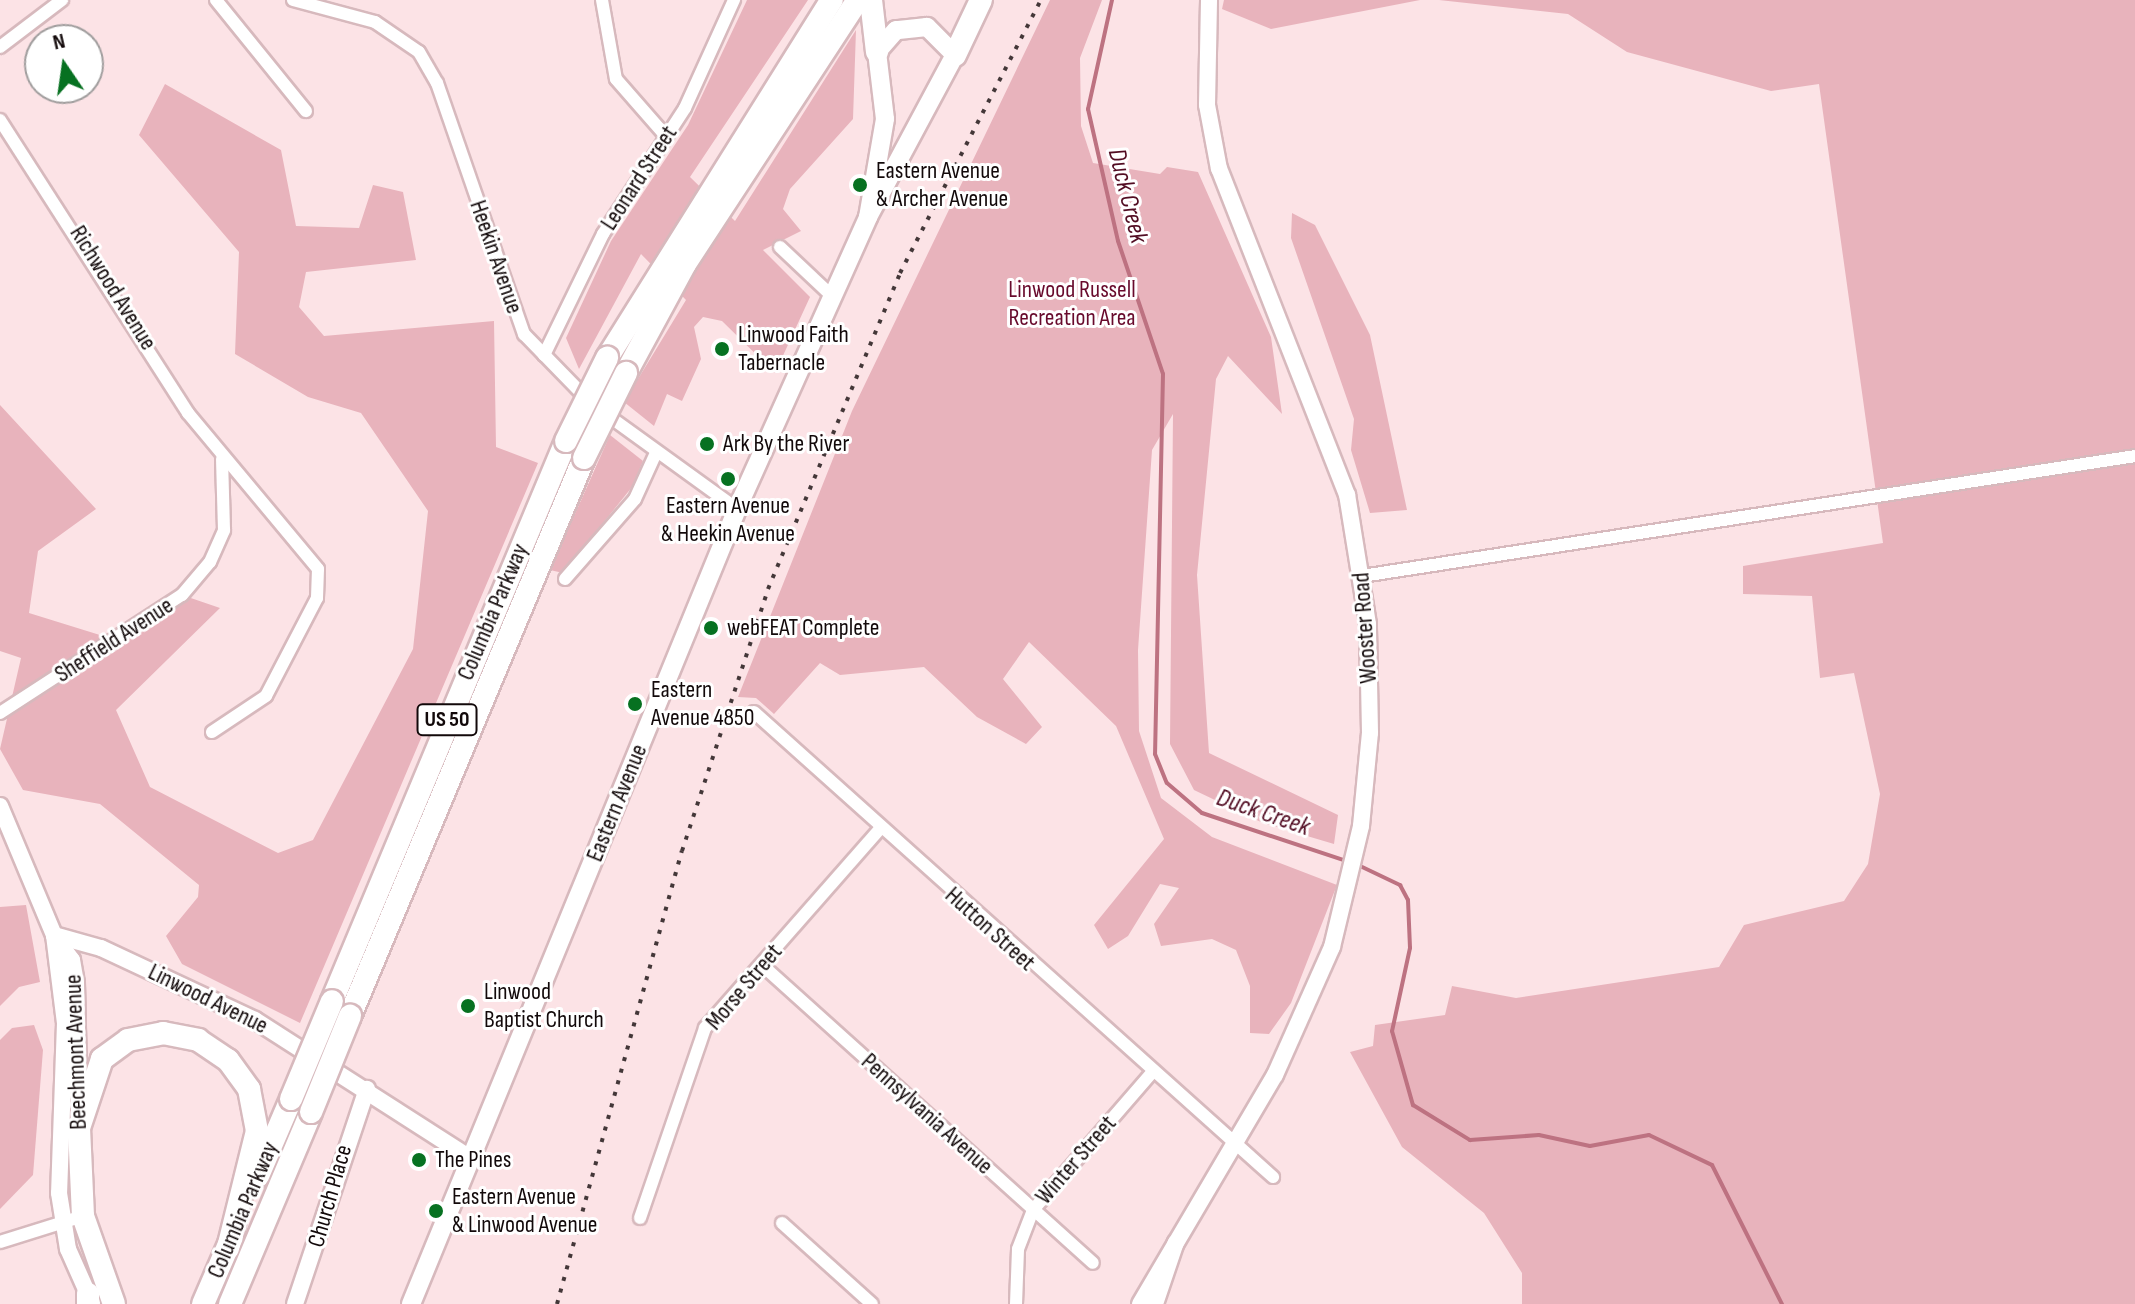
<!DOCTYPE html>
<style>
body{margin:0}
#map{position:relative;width:2135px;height:1304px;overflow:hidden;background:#fce3e6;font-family:"Sofia Sans Condensed",sans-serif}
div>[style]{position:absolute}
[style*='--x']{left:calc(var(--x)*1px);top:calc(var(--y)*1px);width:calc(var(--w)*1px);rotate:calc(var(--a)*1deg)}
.green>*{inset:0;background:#e8b3bc}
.stream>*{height:4px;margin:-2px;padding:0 2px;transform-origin:2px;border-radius:2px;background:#bd7281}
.roads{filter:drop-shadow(2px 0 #d7b9bd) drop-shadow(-2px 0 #d7b9bd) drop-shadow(0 2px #d7b9bd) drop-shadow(0 -2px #d7b9bd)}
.street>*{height:12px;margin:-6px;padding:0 6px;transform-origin:6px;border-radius:6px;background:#fff}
.secondary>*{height:16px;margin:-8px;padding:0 8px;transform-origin:8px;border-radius:8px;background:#fff}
.primary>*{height:18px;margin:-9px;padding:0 9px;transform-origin:9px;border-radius:9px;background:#fff}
.highway>*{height:22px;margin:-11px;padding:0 11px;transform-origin:11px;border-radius:11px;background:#fff}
.rail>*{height:4px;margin-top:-2px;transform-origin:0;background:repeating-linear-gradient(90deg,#433738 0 4px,transparent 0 12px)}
.bridges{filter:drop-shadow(2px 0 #d7b9bd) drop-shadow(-2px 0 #d7b9bd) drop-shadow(0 2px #d7b9bd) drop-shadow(0 -2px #d7b9bd)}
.highway-bridge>*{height:22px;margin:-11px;padding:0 11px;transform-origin:11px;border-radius:11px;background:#fff}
.dots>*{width:22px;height:22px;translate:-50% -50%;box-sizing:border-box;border:4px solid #fff;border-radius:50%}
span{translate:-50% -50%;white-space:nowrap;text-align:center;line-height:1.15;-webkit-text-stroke:6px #fff;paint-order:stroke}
.shield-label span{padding:2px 6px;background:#fff;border:2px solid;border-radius:6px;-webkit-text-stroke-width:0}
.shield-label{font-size:22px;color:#12090a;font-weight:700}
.poi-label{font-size:24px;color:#12090a}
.left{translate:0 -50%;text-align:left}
.street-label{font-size:24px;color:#12090a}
.park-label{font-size:24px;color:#680a2c}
.water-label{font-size:26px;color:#520d23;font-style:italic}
.north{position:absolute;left:24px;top:24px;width:80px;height:80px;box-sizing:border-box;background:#fff;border:2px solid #a09d9d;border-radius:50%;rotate:347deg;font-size:22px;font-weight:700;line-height:32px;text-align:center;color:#12090a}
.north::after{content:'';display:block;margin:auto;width:28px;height:36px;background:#077121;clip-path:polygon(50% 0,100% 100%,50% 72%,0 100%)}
</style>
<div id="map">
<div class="green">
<i style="clip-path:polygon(747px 0,808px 0,690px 177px,735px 221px,856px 30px,853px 119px,790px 189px,783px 209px,801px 231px,763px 250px,810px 297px,775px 373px,722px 321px,703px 317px,694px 327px,701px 359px,682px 401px,667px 394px,654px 426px,624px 402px,686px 300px,641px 254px,579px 369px,566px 338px,611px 241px,688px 125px)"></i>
<i style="clip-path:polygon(1050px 0,1102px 0,1080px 58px,1081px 126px,1093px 163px,1160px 174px,1167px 167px,1198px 172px,1271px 337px,1282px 414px,1228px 356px,1216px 379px,1197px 575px,1209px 753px,1338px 815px,1334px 844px,1263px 823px,1194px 790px,1170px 744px,1173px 414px,1152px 450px,1138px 650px,1139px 731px,1161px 798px,1212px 837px,1337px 885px,1291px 1003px,1269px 1034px,1250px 1033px,1250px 986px,1236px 950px,1212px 939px,1161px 946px,1154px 924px,1179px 888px,1160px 884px,1128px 936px,1108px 949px,1094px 925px,1164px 839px,1116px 726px,1029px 642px,1003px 679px,1042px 727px,1026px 744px,977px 717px,924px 667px,840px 675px,820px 663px,774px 714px,756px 698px,738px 697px,852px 411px)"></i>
<i style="clip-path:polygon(1224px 0,1420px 0,1271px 29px,1222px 9px)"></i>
<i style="clip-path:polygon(1439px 0,2135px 0,2135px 1304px,1522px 1304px,1522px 1273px,1484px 1213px,1402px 1147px,1350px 1052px,1373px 1046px,1375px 1025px,1445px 1015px,1452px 986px,1516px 998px,1719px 967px,1744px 925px,1844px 901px,1868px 864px,1880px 794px,1854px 673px,1820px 678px,1812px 596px,1743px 594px,1743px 566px,1883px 543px,1819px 84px,1771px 91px,1627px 52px,1568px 14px)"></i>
<i style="clip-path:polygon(165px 84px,281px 150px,296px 226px,359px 228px,373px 185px,403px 192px,416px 260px,306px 272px,299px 307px,324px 336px,494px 321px,496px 447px,538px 463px,300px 1023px,182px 964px,166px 936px,198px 897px,199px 885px,100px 804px,23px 790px,0 749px,21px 658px,0 651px,0 405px,96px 509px,38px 551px,29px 613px,116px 640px,182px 595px,220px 608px,116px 710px,150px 787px,278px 853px,313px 840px,413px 649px,428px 511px,361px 413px,308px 397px,235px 354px,239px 252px,139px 135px)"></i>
<i style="clip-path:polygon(1292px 213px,1315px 225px,1370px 335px,1407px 510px,1370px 513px,1351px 450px,1354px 419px,1291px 238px)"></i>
<i style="clip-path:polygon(610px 435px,643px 461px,632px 487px,563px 573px,550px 570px)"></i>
<i style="clip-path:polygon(26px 905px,40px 982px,19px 987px,0 1006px,0 907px)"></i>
<i style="clip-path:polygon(34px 1025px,43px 1050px,33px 1175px,0 1209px,0 1040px,12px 1028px)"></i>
</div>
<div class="stream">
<i style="--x:1112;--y:0;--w:112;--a:102.4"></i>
<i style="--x:1088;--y:109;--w:135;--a:77.2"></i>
<i style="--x:1118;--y:241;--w:140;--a:71.3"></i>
<i style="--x:1163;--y:374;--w:380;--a:91.2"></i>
<i style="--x:1155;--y:754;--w:31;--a:68"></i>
<i style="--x:1167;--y:783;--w:46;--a:40.6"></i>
<i style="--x:1202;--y:813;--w:155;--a:18.4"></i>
<i style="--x:1358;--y:865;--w:47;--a:25.5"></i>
<i style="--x:1400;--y:885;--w:17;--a:62"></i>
<i style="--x:1408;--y:900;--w:48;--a:87.6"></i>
<i style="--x:1410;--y:948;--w:85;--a:102.2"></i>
<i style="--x:1392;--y:1031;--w:77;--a:74.2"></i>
<i style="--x:1413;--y:1105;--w:67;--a:31.6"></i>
<i style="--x:1470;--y:1140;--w:69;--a:-4.1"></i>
<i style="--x:1539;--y:1135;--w:52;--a:12.2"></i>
<i style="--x:1590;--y:1146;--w:60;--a:-10.6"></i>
<i style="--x:1649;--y:1135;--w:70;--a:25.5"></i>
<i style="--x:1712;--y:1165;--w:156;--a:63.3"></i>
</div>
<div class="roads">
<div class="street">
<i style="--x:216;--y:0;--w:143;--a:51"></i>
<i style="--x:293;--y:0;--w:85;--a:15"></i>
<i style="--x:375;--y:22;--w:53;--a:34.3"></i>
<i style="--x:419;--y:52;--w:36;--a:60"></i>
<i style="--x:437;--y:83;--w:266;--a:70.9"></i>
<i style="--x:524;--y:334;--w:98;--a:45.8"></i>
<i style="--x:592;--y:404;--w:179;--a:35.9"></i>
<i style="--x:602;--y:0;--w:80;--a:80"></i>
<i style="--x:616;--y:79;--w:74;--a:48.8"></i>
<i style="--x:0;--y:47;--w:78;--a:-37.2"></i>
<i style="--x:0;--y:120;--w:348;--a:57.3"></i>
<i style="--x:188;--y:413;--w:203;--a:50.2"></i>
<i style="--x:318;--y:569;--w:29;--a:92"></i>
<i style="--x:317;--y:598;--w:110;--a:117.5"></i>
<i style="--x:266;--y:696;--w:65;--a:146.3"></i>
<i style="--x:780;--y:247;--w:70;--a:43.3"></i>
<i style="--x:544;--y:355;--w:135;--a:-64"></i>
<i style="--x:603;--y:234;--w:150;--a:-56.9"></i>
<i style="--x:685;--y:108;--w:119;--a:-65.6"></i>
<i style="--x:1362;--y:576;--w:782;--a:-8.82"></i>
<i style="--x:565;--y:579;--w:106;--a:-48.8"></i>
<i style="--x:635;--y:499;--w:51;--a:-65.5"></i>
<i style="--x:754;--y:712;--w:697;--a:41.86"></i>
<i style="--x:0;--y:713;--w:217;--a:-33"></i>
<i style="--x:182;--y:595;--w:43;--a:-49.7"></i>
<i style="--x:210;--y:562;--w:35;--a:-66"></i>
<i style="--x:224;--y:530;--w:71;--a:-91.6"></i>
<i style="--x:762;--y:965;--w:445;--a:42"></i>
<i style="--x:640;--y:1218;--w:201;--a:-71.1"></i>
<i style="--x:705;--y:1028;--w:264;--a:-48.7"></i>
<i style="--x:782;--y:1223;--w:121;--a:42"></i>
<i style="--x:0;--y:1242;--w:87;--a:-17.4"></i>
<i style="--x:1016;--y:1304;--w:55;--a:-87.9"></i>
<i style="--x:1018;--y:1249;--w:42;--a:-69"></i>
<i style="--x:1033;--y:1210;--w:180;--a:-49.1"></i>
</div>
<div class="secondary">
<i style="--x:0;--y:806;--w:140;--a:67.3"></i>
<i style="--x:54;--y:935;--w:89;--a:82.9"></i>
<i style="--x:65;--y:1023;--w:170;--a:92"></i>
<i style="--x:59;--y:1193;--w:57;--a:80.9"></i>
<i style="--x:68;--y:1249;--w:59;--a:66"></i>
<i style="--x:54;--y:935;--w:49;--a:15.5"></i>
<i style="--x:101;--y:948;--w:170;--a:25.1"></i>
<i style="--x:255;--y:1020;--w:255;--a:32.7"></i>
<i style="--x:54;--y:936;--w:30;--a:53"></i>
<i style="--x:72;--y:960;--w:23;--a:80"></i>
<i style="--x:76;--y:983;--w:131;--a:88.7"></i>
<i style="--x:295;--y:1304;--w:227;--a:-71.5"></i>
<i style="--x:1140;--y:1304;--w:266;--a:-59.5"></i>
<i style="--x:1275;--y:1075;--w:140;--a:-66"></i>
<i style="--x:1332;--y:947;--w:124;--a:-76.5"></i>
<i style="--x:1361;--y:826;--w:93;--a:-84.5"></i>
<i style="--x:1370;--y:733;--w:109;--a:-91.1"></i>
<i style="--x:1368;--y:624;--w:131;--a:-99.2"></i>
<i style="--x:1347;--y:495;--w:350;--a:-111.4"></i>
<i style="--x:1219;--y:169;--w:65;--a:-100.6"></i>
<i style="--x:1207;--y:105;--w:105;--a:-88.9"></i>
<i style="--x:1155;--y:1304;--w:65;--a:-71.3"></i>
</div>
<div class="primary">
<i style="--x:411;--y:1304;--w:859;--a:-67.7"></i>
<i style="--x:737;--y:509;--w:320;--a:-65.8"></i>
<i style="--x:868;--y:217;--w:184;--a:-61.8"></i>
<i style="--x:955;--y:55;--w:40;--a:-135"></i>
<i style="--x:927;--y:27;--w:31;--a:174"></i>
<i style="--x:896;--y:30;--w:29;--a:131"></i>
<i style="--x:877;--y:52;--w:67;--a:83.2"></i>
<i style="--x:885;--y:119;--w:99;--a:99.8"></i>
</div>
<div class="highway">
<i style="--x:871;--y:0;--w:52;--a:83.4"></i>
<i style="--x:955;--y:55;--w:61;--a:-64.7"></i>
<i style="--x:607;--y:358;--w:423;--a:-57.9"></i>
<i style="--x:626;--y:373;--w:124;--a:-61.6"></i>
<i style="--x:685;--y:264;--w:316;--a:-56.8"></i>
<i style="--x:332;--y:1001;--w:607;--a:-67.32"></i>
<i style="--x:350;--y:1016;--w:605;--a:-67.25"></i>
<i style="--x:258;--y:1176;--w:84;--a:-66.8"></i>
<i style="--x:88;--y:1294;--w:10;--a:90"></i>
<i style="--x:114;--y:1304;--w:93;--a:-109.4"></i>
<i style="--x:83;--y:1216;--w:88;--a:-92.6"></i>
<i style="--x:79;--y:1128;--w:73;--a:-71.6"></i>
<i style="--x:102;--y:1059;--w:32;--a:-36"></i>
<i style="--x:128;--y:1040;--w:36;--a:-11"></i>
<i style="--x:163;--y:1033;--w:36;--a:11"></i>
<i style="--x:198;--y:1040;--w:36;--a:34"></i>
<i style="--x:228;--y:1060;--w:36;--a:54"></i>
<i style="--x:249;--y:1089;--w:43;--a:79.2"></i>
<i style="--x:257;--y:1131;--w:121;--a:103.9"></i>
<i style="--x:203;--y:1304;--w:73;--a:-66.6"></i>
<i style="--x:230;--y:1304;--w:208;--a:-67.1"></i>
</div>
</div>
<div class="rail">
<i style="--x:557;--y:1304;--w:470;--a:-74.6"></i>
<i style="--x:682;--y:851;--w:276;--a:-71.8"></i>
<i style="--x:768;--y:589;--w:342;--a:-67.3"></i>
<i style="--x:900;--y:273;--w:307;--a:-62.7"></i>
</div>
<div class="bridges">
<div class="highway-bridge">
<i style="--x:566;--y:441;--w:93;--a:-63.7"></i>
<i style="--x:584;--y:458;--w:95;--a:-63.7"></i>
<i style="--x:291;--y:1099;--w:106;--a:-67.3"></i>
<i style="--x:311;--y:1112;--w:104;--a:-67.9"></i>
</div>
</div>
<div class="dots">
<i style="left:860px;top:185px;background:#077121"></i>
<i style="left:722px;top:349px;background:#077121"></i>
<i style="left:707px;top:444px;background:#077121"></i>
<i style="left:728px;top:479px;background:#077121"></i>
<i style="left:711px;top:628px;background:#077121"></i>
<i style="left:635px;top:704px;background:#077121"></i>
<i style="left:468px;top:1006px;background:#077121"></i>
<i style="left:419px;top:1160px;background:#077121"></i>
<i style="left:436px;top:1211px;background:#077121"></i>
</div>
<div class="shield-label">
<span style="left:447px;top:720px">US 50</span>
</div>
<div class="poi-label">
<span class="left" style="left:876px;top:185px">Eastern Avenue<br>&amp; Archer Avenue</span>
<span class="left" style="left:738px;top:349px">Linwood Faith<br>Tabernacle</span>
<span class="left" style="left:723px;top:444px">Ark By the River</span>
<span style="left:728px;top:520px">Eastern Avenue<br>&amp; Heekin Avenue</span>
<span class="left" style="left:727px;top:628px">webFEAT Complete</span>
<span class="left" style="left:651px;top:704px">Eastern<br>Avenue 4850</span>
<span class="left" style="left:484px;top:1006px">Linwood<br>Baptist Church</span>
<span class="left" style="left:435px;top:1160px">The Pines</span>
<span class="left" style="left:452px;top:1211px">Eastern Avenue<br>&amp; Linwood Avenue</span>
</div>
<div class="street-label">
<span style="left:639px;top:178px;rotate:-57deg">Leonard Street</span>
<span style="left:496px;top:257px;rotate:71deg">Heekin Avenue</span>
<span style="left:113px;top:288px;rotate:58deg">Richwood Avenue</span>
<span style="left:493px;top:612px;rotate:-67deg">Columbia Parkway</span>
<span style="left:1365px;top:628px;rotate:-94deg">Wooster Road</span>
<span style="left:114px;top:640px;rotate:-33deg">Sheffield Avenue</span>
<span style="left:617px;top:803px;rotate:-68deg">Eastern Avenue</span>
<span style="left:990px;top:929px;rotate:42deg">Hutton Street</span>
<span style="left:744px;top:987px;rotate:-50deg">Morse Street</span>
<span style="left:208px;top:999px;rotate:26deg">Linwood Avenue</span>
<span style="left:76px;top:1052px;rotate:-92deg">Beechmont Avenue</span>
<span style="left:927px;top:1114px;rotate:42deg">Pennsylvania Avenue</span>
<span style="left:1076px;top:1160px;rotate:-49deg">Winter Street</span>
<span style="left:330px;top:1196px;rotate:-74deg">Church Place</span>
<span style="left:243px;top:1210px;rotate:-67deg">Columbia Parkway</span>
</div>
<div class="park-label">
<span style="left:1072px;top:304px">Linwood Russell<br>Recreation Area</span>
</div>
<div class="water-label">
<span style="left:1127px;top:196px;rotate:76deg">Duck Creek</span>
<span style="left:1263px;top:813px;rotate:19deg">Duck Creek</span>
</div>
<div class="north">N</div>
</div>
